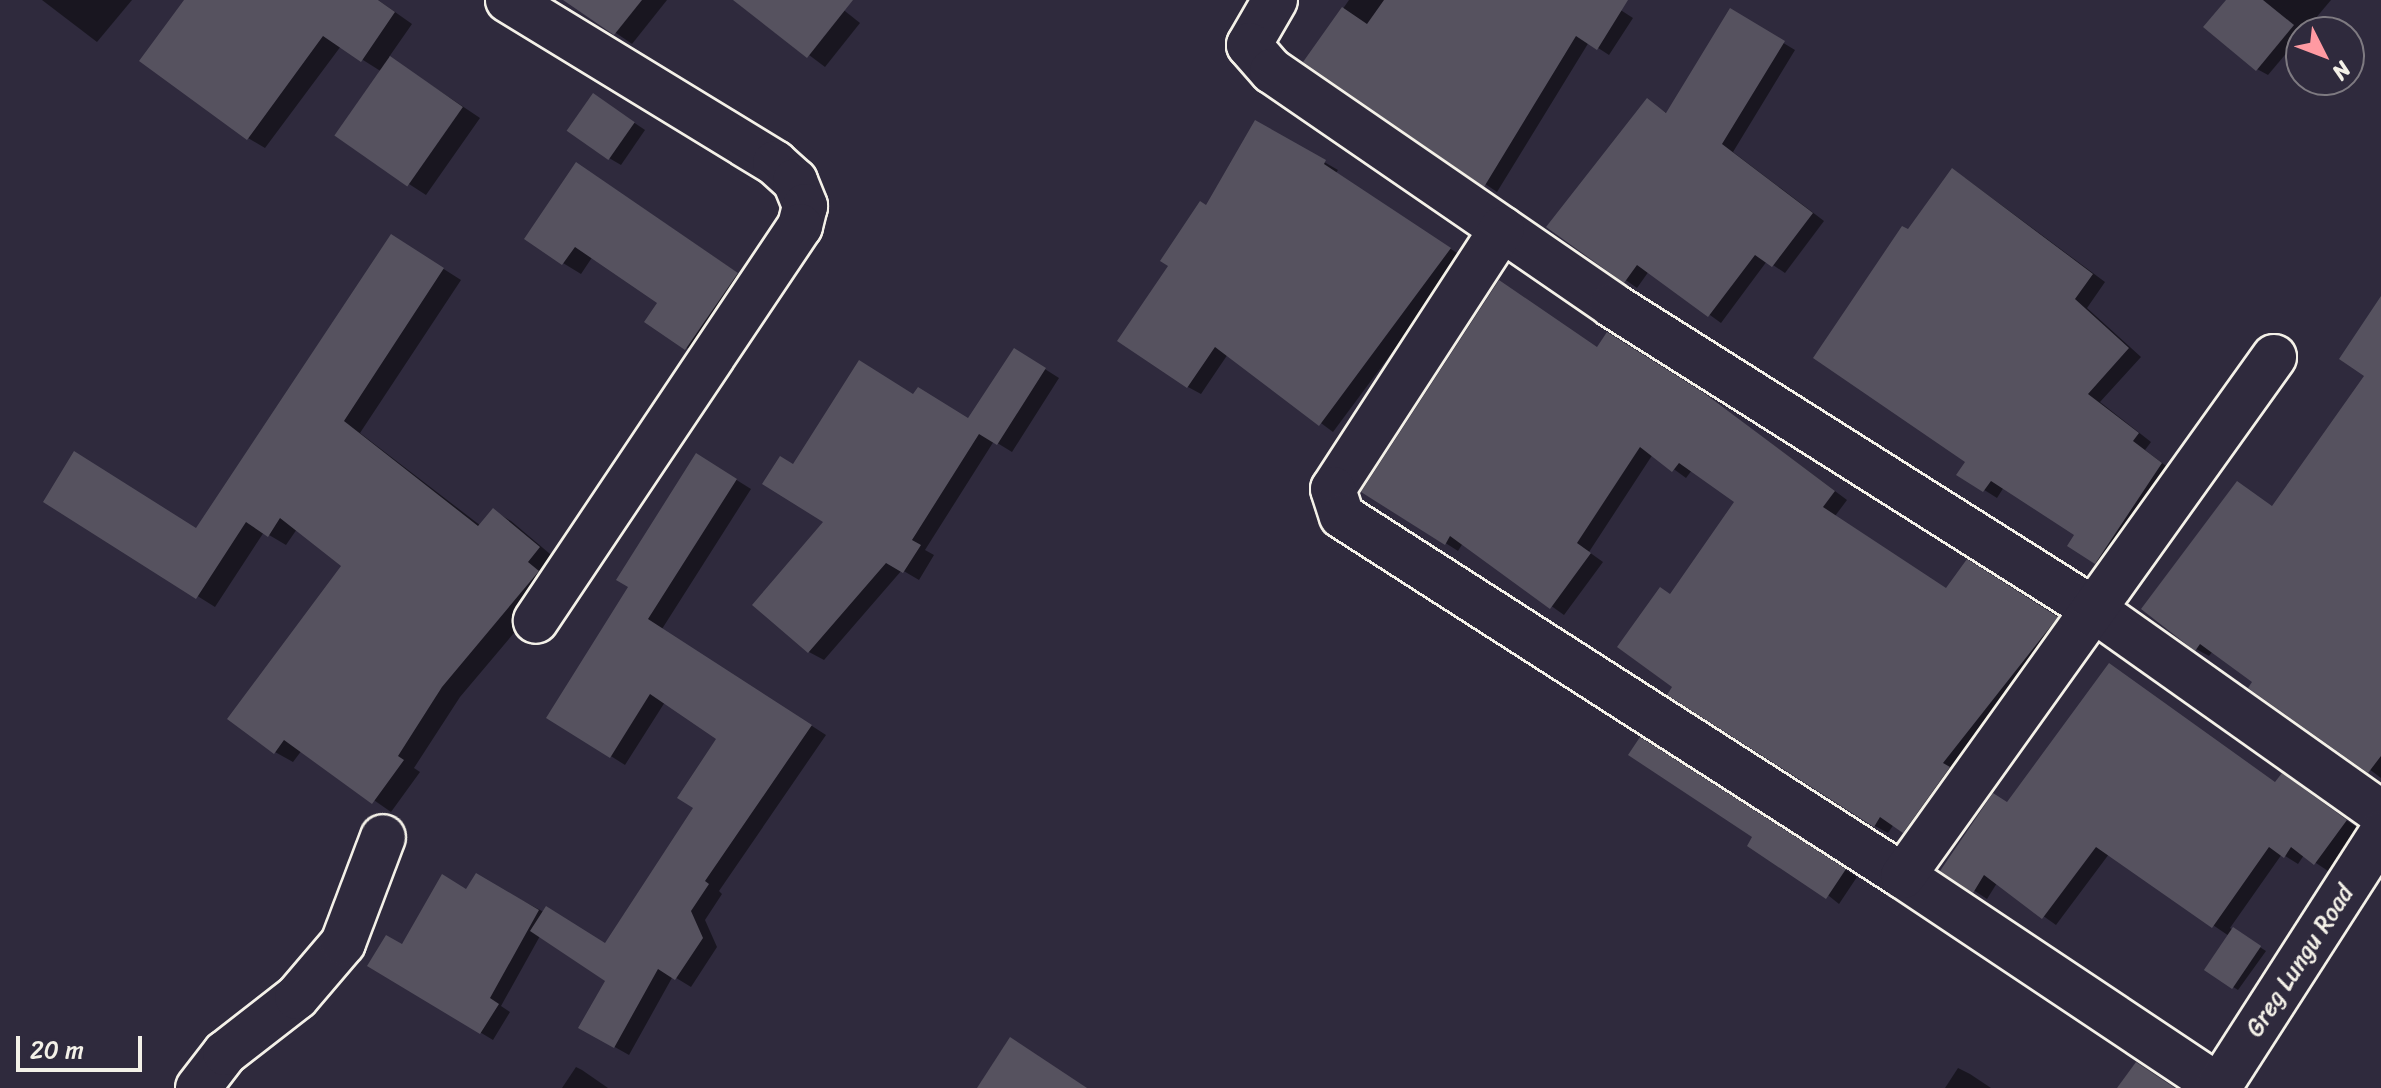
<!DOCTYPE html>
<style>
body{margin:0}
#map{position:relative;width:2381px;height:1088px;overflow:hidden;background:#2f2a3d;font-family:Sriracha,sans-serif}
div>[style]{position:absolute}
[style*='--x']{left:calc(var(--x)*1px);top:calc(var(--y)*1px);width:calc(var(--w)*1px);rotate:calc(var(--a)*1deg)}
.shadow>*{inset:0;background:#0007}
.building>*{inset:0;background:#56525f;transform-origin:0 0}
.roads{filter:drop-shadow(2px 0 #f4f1e8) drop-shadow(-2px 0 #f4f1e8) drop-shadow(0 2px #f4f1e8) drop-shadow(0 -2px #f4f1e8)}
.minor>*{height:44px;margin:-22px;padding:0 22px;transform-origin:22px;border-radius:22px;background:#2f2a3d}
span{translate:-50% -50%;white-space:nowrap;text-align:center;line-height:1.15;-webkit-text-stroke:6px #2f2a3d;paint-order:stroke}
.street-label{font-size:24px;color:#f4f1e8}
.north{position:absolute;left:2285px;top:16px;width:80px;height:80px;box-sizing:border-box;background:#2f2a3d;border:2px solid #7e7a81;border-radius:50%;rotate:132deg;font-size:22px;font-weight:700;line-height:32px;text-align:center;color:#f4f1e8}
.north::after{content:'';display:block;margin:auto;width:28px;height:36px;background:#ff9aa2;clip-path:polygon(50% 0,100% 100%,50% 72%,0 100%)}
.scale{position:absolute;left:16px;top:1036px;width:126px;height:36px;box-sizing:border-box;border:4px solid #f4f1e8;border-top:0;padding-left:10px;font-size:24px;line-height:28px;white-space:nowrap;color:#f4f1e8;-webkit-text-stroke:6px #2f2a3d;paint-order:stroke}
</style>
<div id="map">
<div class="shadow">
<i style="clip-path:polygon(42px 0,132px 0,97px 42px)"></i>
<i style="clip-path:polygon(211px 0,378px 0,412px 24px,389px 57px,480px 118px,426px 195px,409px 184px,382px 72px,341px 46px,265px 148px,248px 138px)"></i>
<i style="clip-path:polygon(568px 0,667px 0,632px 44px)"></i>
<i style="clip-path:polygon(736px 0,831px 0,860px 23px,825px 67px)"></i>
<i style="clip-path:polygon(1349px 0,1605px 0,1633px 18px,1609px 55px,1589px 42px,1497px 192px,1306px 62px)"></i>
<i style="clip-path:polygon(2228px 0,2331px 0,2268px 75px,2257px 69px)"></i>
<i style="clip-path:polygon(1730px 11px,1795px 50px,1733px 152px,1824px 221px,1785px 273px,1767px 261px,1721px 323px,1649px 271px,1637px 288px,1549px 226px,1648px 101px,1668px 114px)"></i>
<i style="clip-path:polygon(605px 103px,645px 130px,621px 165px,609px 158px)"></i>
<i style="clip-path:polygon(1255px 122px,1338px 170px,1336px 173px,1463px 257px,1333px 432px,1228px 354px,1201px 394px,1188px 387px,1207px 207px)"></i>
<i style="clip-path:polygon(594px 175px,755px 285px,704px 359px,647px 321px,659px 302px,593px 256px,581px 274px,563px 263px)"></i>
<i style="clip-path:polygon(1965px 178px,2105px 282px,2087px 308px,2141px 357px,2100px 402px,2151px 442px,2145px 450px,2174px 472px,2109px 570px,2070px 546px,2077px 535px,2004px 487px,1997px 498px,1959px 474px,1968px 461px,1909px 232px)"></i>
<i style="clip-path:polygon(409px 247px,461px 280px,360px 433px,481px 526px,494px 511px,511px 521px,556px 559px,556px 583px,460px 697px,414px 768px,420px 772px,391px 812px,302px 750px,293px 762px,275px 752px,344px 565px,297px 529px,286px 545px,264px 532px,215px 607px,46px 501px,197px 530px)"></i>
<i style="clip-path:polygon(2381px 299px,2381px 778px,2213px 651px,2209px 656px,2196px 649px,2273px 507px,2367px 376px)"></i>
<i style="clip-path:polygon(1621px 342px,1717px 403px,1847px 500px,1835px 516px,1947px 590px,1980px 569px,2069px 626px,1917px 839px,1894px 824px,1888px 833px,1875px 826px,1675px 686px,1671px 596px,1737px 501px,1692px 470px,1686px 478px,1653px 454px,1589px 552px,1603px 562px,1564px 615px,1463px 543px,1458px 551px,1364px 491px,1599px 349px)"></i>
<i style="clip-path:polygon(1029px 359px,1059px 378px,1012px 452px,994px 441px,925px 550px,934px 555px,919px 580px,902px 570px,824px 660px,809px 652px,826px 522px,794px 466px,914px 396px,969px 420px)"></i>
<i style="clip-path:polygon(711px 464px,751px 489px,662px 629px,826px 735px,719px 891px,722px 894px,705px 920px,717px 947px,691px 987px,673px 976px,629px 1055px,581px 1028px,608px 980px,540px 936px,501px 1006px,510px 1012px,493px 1040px,370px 966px,403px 947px,467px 891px,476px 876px,606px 945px,695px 808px,719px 739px,665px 702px,625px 765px,549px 717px)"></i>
<i style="clip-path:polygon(1652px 746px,1857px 877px,1839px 904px,1755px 837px)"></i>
<i style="clip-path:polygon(2295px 784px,2359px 829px,2328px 871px,2304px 855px,2298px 864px,2282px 854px,2230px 928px,2266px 951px,2238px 990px,2205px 969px,2229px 936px,2109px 854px,2056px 925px,1997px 883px,1987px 899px,1943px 870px,2007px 804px)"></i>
<i style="clip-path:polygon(576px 1067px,582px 1070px,608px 1088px,562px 1088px)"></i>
<i style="clip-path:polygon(1958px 1068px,1970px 1074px,1991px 1088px,1945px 1088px)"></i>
</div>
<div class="building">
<i style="clip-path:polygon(184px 0,378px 0,395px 12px,361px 62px,323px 36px,247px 140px,139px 61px)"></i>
<i style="clip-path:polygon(563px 0,642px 0,614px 35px)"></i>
<i style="clip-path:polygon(733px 0,853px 0,807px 58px)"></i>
<i style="clip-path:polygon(1384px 0,1628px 0,1597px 50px,1576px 36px,1484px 187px,1303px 62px,1342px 7px,1367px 24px)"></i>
<i style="clip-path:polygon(2226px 0,2263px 0,2294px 25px,2256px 71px,2203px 27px)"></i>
<i style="clip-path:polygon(1730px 8px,1785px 41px,1722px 144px,1813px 213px,1772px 267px,1755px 255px,1708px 317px,1637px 265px,1624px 283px,1546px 227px,1647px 98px,1666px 113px)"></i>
<i style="left:390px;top:56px;width:89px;height:97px;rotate:35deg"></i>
<i style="left:593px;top:93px;width:51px;height:46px;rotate:35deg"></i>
<i style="clip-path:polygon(1255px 120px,1326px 160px,1324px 164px,1451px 248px,1319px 426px,1215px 347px,1187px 388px,1117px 341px,1168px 266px,1160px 261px,1200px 201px,1206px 205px)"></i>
<i style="clip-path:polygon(576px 162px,738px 273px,685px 350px,644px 322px,657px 303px,575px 247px,562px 265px,524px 239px)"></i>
<i style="clip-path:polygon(1952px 168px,2093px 274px,2075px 299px,2129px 348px,2088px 394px,2139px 433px,2133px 441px,2162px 463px,2095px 564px,2067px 546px,2074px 535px,1991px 481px,1983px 492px,1956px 475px,1965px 462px,1813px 358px,1902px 226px,1908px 229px)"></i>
<i style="clip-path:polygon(391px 234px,444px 268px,344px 421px,478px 526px,493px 508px,540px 547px,528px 562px,539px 571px,442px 687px,398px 756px,404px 760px,372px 804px,284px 740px,274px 754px,227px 719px,341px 566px,280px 518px,268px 537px,246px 522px,196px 599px,43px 502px,74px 451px,196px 528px)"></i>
<i style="clip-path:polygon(1499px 280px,1597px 347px,1607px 332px,1704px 393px,1835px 491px,1823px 507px,1946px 588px,1967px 559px,2058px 617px,1943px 763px,1950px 767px,1903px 833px,1880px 817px,1874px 827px,1667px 695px,1672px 687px,1617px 647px,1660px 587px,1670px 594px,1734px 502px,1679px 463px,1672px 472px,1640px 447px,1577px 543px,1591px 553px,1550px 609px,1450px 536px,1445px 545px,1361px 492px)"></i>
<i style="clip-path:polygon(2381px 296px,2381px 756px,2368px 773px,2248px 688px,2252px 682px,2200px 644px,2195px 651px,2141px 609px,2237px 481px,2272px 506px,2364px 376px,2339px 359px)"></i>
<i style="clip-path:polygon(1014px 348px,1046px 368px,997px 445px,979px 434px,912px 540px,921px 545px,903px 573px,886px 563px,808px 653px,752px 605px,823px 522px,762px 484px,780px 456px,793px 464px,859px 360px,913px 394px,918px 387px,968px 418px)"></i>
<i style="clip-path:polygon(696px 453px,737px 479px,648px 619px,812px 725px,705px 881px,709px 884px,691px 911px,703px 938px,675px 980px,658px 969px,614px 1048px,578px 1028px,605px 981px,530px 931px,546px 906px,605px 943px,693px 808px,677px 798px,716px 739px,650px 694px,610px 758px,546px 718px,628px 587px,616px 580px)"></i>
<i style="clip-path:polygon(2109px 663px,2275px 782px,2282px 773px,2347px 820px,2314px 865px,2291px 847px,2284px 858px,2269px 847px,2212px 928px,2096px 847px,2042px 919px,1984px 875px,1973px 893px,1940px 871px,1993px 793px,2007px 802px)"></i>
<i style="clip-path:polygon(1640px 737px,1846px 869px,1826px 899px,1747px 846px,1752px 837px,1628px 755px)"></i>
<i style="clip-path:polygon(476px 873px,539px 910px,490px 998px,499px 1004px,480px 1034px,367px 966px,386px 935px,402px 944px,442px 874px,466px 889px)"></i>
<i style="left:2233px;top:927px;width:34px;height:52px;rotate:34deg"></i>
<i style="clip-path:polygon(1010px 1037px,1087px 1088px,977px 1088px)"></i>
<i style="clip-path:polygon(2136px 1062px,2175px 1088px,2117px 1088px)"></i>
</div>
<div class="roads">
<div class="minor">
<i style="--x:508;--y:0;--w:313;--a:31.4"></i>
<i style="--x:775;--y:163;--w:27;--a:42"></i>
<i style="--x:795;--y:181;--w:27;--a:68"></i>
<i style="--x:805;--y:206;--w:21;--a:104"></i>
<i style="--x:800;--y:226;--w:475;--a:123.8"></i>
<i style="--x:1275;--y:0;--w:52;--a:120"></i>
<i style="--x:1249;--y:45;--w:35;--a:49"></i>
<i style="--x:1272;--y:71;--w:413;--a:34.5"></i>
<i style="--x:1612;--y:305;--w:569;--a:32.29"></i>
<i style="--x:2093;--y:609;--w:353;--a:35.3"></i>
<i style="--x:1502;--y:229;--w:310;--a:123"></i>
<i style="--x:1333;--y:489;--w:28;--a:72"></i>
<i style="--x:1342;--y:516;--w:667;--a:32.69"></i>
<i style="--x:1903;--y:876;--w:380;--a:33.7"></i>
<i style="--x:1903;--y:876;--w:638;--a:-54.44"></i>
<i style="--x:198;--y:1088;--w:44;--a:-52.4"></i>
<i style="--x:225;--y:1053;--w:91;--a:-37.9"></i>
<i style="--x:297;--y:997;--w:71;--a:-49.6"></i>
<i style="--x:343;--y:943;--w:113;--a:-69.3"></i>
<i style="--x:2218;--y:1088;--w:302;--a:-57.3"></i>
</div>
</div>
<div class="street-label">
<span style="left:2300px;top:961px;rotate:-57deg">Greg Lungu Road</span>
</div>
<div class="north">N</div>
<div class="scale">20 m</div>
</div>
